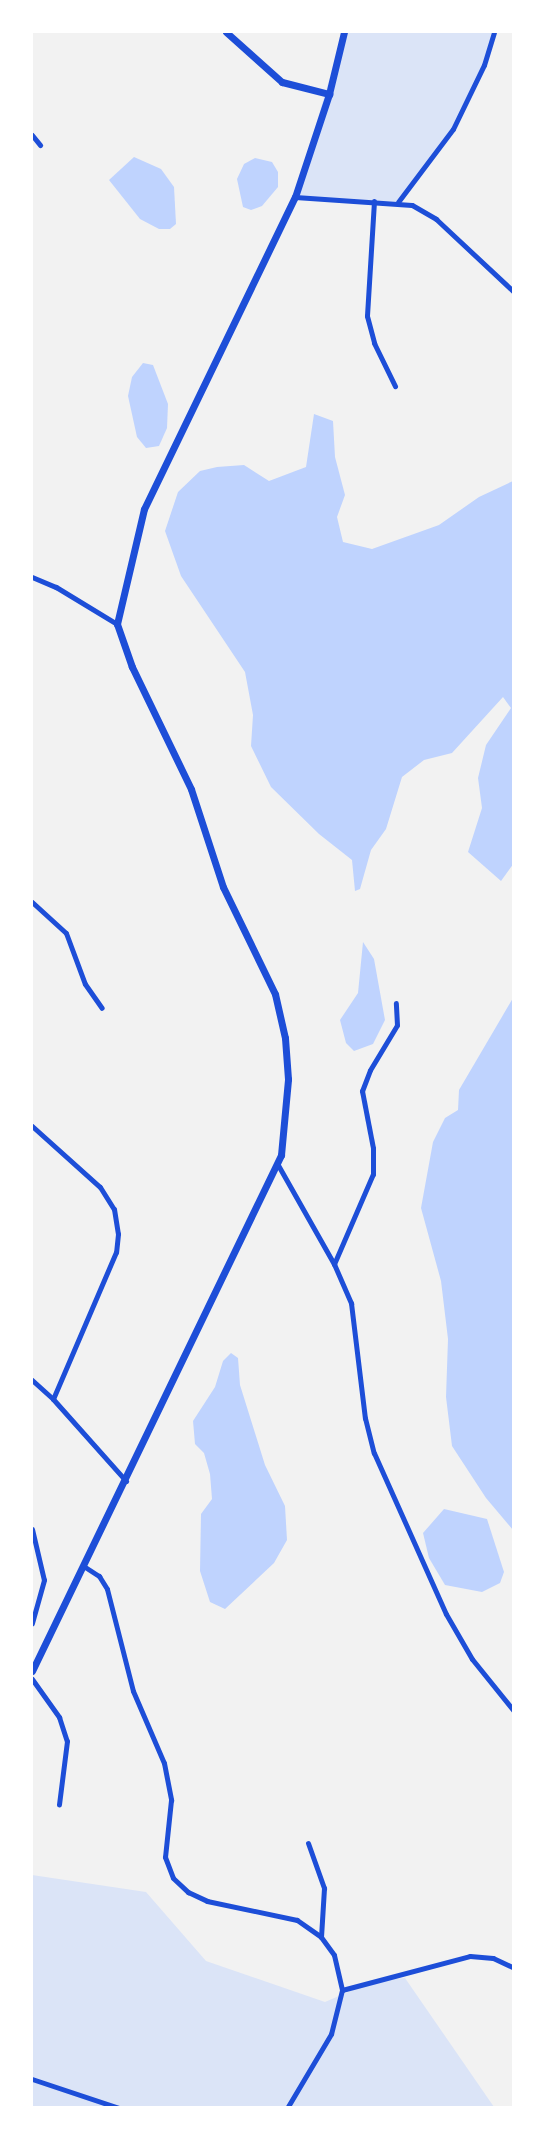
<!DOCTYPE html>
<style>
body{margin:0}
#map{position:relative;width:545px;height:2139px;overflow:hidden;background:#f2f2f2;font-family:"Fira Sans",sans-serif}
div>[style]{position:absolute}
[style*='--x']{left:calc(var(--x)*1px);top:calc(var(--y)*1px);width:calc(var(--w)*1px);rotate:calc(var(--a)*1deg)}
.green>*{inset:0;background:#dbe4f7}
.water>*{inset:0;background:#bfd3fe}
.minor>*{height:5px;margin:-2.5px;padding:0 2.5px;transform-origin:2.5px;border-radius:2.5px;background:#1d4ed8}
.tertiary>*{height:7px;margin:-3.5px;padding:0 3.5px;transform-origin:3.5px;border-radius:3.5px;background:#1d4ed8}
span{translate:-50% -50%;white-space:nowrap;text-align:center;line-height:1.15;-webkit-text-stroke:4.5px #fff;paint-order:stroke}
.frame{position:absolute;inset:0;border:33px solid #fff;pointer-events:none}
</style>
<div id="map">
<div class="green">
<i style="clip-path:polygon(343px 32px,494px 32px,484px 65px,453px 129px,398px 202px,295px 197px)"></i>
<i style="clip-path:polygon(32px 1875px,146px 1892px,206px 1961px,325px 2002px,374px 1981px,405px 1978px,494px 2107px,32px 2108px)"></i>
</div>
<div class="water">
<i style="clip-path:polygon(134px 157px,161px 169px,174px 187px,176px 224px,170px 229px,159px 229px,140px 219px,109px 180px)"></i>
<i style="clip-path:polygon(255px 158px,272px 162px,278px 172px,278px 187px,262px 206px,251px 210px,243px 207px,237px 179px,244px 164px)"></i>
<i style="clip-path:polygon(143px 363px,153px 365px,168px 404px,167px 428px,159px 446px,146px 448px,137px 437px,128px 396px,132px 377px)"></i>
<i style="clip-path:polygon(314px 414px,333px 421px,335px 457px,345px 495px,337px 517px,343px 542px,372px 549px,439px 525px,479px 497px,513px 481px,514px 863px,501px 881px,468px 852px,482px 808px,478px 778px,486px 745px,511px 708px,503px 697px,452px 753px,424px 760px,402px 777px,386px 829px,371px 850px,360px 889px,355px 891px,352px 860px,319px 834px,271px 787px,251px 746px,253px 715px,245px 672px,181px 576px,165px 531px,178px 492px,200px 471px,217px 467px,244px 465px,269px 481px,306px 467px)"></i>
<i style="clip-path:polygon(363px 942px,374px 959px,385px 1020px,373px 1044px,354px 1051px,346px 1043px,340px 1020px,358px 993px)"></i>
<i style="clip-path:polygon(513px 998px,513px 1530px,486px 1498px,452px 1446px,446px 1397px,448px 1339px,441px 1281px,421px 1208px,433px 1142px,445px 1118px,458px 1110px,459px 1090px)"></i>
<i style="clip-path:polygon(231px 1353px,238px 1358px,240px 1385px,265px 1465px,285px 1506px,287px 1540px,274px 1563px,225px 1609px,210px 1602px,200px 1571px,201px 1514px,212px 1499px,210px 1474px,204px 1453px,195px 1444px,193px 1421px,215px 1387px,223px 1361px)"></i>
<i style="clip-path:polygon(444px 1509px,487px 1519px,504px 1572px,500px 1583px,482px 1592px,445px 1585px,429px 1558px,423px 1533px)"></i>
</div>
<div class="minor">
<i style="--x:32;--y:135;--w:13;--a:51"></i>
<i style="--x:295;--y:197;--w:117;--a:3.9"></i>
<i style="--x:412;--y:205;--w:28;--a:30"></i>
<i style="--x:436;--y:219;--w:107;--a:43.1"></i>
<i style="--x:374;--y:201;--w:115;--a:93.5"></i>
<i style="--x:367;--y:316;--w:28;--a:75"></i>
<i style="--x:374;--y:343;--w:48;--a:64"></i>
<i style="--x:398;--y:202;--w:91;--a:-53"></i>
<i style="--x:453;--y:129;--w:71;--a:-64.2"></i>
<i style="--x:484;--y:65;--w:34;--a:-73"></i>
<i style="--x:32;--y:577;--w:26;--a:23"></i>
<i style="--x:56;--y:587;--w:71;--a:31.2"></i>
<i style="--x:32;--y:902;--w:46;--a:42.4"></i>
<i style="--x:66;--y:933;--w:54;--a:69.6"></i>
<i style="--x:85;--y:984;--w:29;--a:55"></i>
<i style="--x:32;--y:1126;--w:91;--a:41.9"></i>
<i style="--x:100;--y:1187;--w:26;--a:58"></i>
<i style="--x:114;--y:1209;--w:25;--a:81"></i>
<i style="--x:118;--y:1234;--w:18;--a:96"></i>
<i style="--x:116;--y:1252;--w:160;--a:113.2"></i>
<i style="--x:278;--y:1165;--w:114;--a:60.5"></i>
<i style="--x:334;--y:1264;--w:43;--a:66.4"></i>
<i style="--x:351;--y:1303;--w:116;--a:83.1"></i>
<i style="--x:365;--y:1418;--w:36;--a:76"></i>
<i style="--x:374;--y:1453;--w:176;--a:65.9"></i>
<i style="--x:446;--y:1614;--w:52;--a:60"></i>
<i style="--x:472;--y:1659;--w:67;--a:51.1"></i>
<i style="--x:334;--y:1264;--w:98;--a:-66.6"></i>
<i style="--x:373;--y:1174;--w:26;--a:-90"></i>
<i style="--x:373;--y:1148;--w:58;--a:-100.9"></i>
<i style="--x:362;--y:1091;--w:22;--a:-69"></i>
<i style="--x:370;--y:1070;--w:52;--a:-59"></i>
<i style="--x:397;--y:1025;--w:22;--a:-93"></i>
<i style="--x:32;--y:1380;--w:28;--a:42"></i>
<i style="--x:53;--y:1399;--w:110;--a:48.3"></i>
<i style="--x:32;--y:1529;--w:52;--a:76.8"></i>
<i style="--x:44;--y:1580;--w:45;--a:105.6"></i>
<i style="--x:85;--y:1567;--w:17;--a:33"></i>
<i style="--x:99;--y:1576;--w:15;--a:58"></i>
<i style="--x:107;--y:1589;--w:105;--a:75.7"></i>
<i style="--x:133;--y:1691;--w:78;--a:66.7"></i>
<i style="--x:164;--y:1763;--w:38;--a:79"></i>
<i style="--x:171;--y:1800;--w:57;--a:96"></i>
<i style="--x:165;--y:1857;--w:22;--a:69"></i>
<i style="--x:173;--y:1878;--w:21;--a:43"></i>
<i style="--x:188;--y:1892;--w:21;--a:25"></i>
<i style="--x:207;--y:1901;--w:92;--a:11.9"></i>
<i style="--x:297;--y:1920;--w:29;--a:35"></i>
<i style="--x:321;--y:1937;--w:22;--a:54"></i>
<i style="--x:334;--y:1955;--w:36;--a:77"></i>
<i style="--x:342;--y:1990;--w:45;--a:104"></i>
<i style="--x:331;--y:2034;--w:86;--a:120.7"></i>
<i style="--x:32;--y:1679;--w:47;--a:54.6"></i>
<i style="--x:59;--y:1717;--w:25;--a:72"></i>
<i style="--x:67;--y:1741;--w:64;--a:97.2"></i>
<i style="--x:308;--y:1843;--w:48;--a:70.4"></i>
<i style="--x:324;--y:1888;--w:49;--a:93.5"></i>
<i style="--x:342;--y:1990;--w:132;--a:-14.9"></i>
<i style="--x:470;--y:1956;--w:23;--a:5"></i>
<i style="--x:493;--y:1958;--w:23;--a:25"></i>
<i style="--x:32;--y:2079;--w:92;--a:18.4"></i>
</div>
<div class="tertiary">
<i style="--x:226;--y:32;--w:75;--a:41.8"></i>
<i style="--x:282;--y:82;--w:49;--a:14.3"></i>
<i style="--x:32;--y:1671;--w:573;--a:-64.24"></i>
<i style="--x:281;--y:1155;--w:76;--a:-84.7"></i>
<i style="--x:288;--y:1079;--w:41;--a:-94.2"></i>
<i style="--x:285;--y:1038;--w:45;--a:-102.8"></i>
<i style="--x:275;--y:994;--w:119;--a:-115.9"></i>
<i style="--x:223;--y:887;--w:103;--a:-108.1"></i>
<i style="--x:191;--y:789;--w:136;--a:-115.8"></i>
<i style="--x:132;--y:667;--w:46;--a:-109.2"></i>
<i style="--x:117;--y:624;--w:118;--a:-76.8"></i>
<i style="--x:144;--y:509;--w:347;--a:-64.2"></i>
<i style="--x:295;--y:197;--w:108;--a:-71.7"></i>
<i style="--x:329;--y:94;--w:64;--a:-76.4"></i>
</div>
<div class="frame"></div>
</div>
